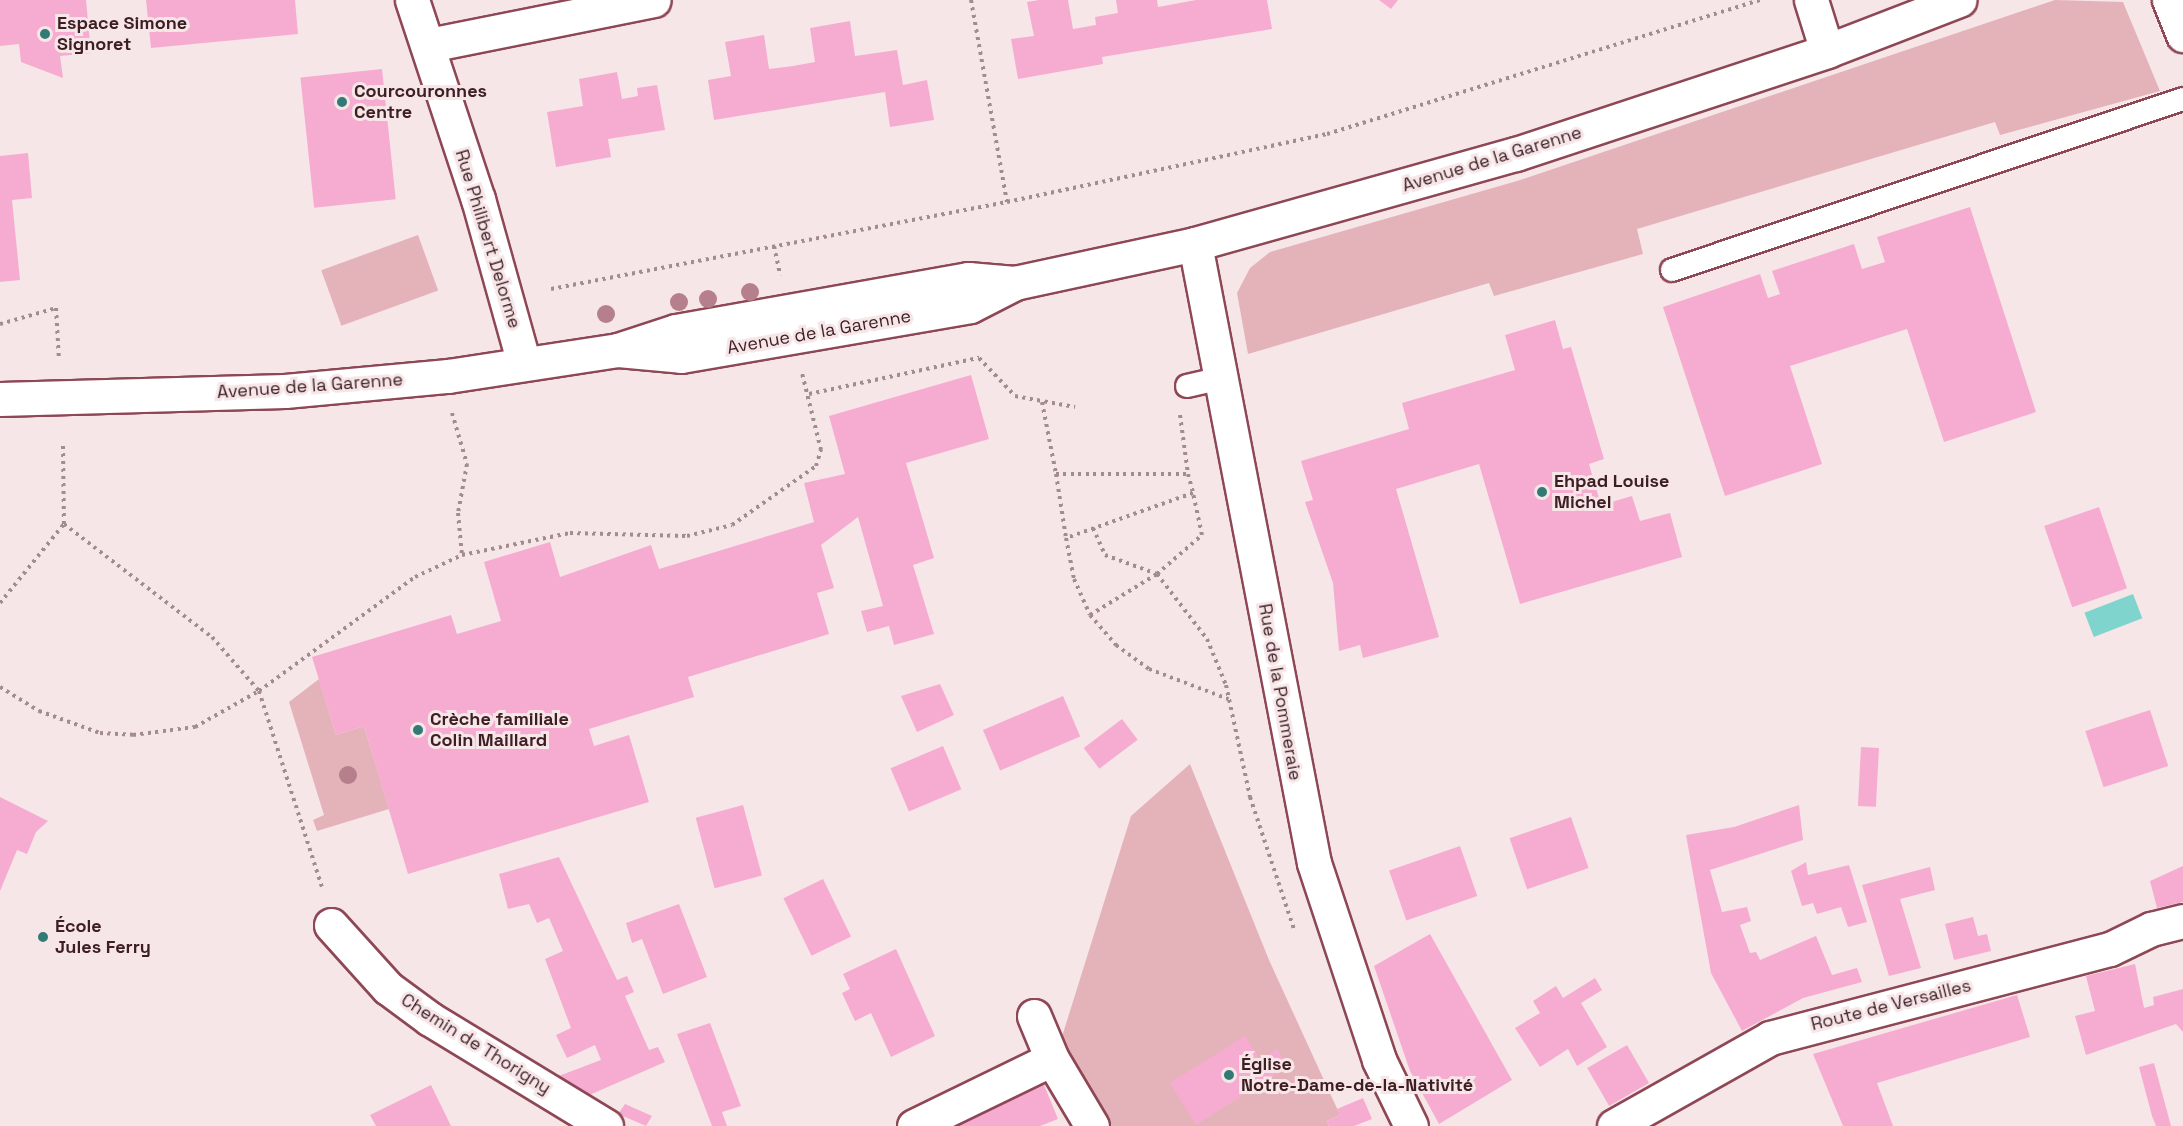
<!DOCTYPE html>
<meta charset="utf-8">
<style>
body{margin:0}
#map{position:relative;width:2183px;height:1126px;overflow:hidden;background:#f7e6e8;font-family:"Space Grotesk",sans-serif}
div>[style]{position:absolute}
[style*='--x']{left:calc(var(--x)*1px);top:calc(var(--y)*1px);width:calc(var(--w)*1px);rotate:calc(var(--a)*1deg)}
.green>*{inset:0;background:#e4b3b9;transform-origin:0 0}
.water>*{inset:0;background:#7fd5ce;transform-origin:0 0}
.building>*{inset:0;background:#f6acd0;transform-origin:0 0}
.path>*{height:4px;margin-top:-2px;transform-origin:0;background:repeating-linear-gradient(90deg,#a38c90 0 3px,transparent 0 7.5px)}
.roads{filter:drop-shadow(2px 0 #8e4755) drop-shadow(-2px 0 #8e4755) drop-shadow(0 2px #8e4755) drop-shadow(0 -2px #8e4755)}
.lane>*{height:22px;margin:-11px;padding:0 11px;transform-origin:11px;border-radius:11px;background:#fff}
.street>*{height:33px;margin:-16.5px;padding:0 16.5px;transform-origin:16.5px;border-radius:16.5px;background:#fff}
.secondary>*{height:33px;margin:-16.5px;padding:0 16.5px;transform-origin:16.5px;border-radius:16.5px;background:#fff}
.trees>*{width:18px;height:18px;margin:-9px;border-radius:50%;background:#b5808c}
.dots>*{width:16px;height:16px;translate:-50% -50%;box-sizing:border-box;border:3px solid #f7e6e8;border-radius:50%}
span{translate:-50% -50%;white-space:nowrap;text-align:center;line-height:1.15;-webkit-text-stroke:6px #f7e6e8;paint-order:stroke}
.poi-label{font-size:18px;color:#3c1e23;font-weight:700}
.left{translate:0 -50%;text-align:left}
.street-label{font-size:18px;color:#3c1e23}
</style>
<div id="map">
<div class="green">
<i style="clip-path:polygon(2055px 0,2123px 2px,2160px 91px,2000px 135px,1995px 122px,1637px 229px,1643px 254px,1494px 296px,1489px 283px,1248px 354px,1237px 293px,1250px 268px,1270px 252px,1517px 181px)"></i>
<i style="left:418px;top:235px;width:59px;height:103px;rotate:70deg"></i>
<i style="clip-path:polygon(319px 679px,336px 735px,364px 726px,389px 809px,317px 831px,313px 820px,324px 815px,289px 702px)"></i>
<i style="clip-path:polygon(1190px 764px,1269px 960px,1340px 1115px,1327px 1121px,1329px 1126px,1109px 1126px,1060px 1043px,1131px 816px)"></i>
</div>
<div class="water">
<i style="left:2133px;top:594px;width:26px;height:52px;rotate:69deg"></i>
</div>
<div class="building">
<i style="clip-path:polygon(0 0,86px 0,91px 53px,60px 56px,63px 78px,21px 62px,19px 44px,0 46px)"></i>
<i style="clip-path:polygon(146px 0,295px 0,298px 34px,151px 48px)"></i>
<i style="clip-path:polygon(1039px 0,1068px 0,1073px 29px,1096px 25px,1095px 17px,1118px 13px,1116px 0,1157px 0,1158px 7px,1196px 0,1267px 0,1272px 29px,1102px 57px,1103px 64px,1018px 79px,1011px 39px,1034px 36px,1027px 2px)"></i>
<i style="clip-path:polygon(1379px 0,1398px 0,1391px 9px)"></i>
<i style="clip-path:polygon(850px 21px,855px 56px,897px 50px,903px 85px,927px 80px,934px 120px,890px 127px,885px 92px,714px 120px,708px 80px,731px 76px,725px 42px,764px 35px,769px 69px,793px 66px,815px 62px,810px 28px)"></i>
<i style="left:382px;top:69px;width:131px;height:82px;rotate:84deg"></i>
<i style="clip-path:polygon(617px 72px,622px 99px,638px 96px,637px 88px,657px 85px,665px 130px,608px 139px,611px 157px,556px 167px,547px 112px,583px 106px,579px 79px)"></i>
<i style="clip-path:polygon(28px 153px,32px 198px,12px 200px,20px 280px,0 282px,0 156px)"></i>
<i style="clip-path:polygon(1970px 207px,2036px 412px,1944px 442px,1907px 329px,1790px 366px,1822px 464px,1725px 496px,1663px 307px,1760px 274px,1768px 298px,1780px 294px,1772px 271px,1854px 244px,1862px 269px,1885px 262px,1877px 237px)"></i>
<i style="clip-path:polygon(1555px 320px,1563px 349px,1571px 347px,1604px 459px,1589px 464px,1601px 505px,1632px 496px,1640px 521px,1670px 513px,1682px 557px,1520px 604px,1479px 464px,1396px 489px,1439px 637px,1363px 658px,1360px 645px,1339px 651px,1333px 583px,1305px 502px,1313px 500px,1301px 461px,1409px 429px,1402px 403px,1515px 370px,1505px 335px)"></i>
<i style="clip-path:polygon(971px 375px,989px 439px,906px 463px,934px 558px,913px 565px,934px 634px,894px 645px,889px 626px,867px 632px,861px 611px,883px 606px,858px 517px,821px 545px,834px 588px,817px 593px,829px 634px,688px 677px,694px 697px,589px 729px,594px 746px,629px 735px,649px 802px,408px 874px,364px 726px,336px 735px,312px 657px,451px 615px,457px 634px,501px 621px,484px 562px,550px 542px,560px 577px,651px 545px,659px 569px,814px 522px,804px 483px,845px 474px,829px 416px)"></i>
<i style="left:2099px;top:507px;width:86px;height:58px;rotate:71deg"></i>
<i style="clip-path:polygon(940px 684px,954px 715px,917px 732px,901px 696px)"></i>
<i style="left:1063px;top:696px;width:44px;height:87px;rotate:67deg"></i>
<i style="left:2150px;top:710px;width:59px;height:68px;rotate:72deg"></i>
<i style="left:1122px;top:719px;width:26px;height:48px;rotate:53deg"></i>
<i style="left:943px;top:746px;width:47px;height:57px;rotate:67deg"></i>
<i style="left:1861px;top:747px;width:18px;height:59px;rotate:3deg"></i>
<i style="clip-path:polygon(0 797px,48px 821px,36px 832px,27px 854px,17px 850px,0 891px)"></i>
<i style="left:743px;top:805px;width:73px;height:49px;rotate:75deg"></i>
<i style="clip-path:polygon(1799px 805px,1803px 840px,1710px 870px,1722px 912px,1747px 907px,1751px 921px,1740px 925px,1750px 953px,1756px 952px,1760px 960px,1816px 936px,1832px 975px,1857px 968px,1862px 982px,1803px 998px,1742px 1031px,1711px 973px,1686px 835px,1734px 827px)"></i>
<i style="left:1571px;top:817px;width:54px;height:65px;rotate:71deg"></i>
<i style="left:1460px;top:846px;width:53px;height:75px;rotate:71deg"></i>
<i style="clip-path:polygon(559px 857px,617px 980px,627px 976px,634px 992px,625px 996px,649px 1050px,658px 1047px,665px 1062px,587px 1096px,556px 1077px,601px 1060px,595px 1045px,567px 1058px,556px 1035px,571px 1028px,545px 959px,563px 951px,549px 918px,537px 923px,529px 904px,508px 909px,499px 874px)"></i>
<i style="clip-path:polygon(1806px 862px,1808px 875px,1849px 865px,1867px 922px,1848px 927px,1841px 907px,1817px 914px,1813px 903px,1802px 906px,1791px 871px)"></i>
<i style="clip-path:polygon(2183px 866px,2183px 902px,2157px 908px,2150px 881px)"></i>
<i style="clip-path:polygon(1930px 867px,1935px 890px,1900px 899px,1921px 968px,1889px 976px,1862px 885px)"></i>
<i style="left:823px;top:879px;width:64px;height:44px;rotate:64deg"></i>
<i style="clip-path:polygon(679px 904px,707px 977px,663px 994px,642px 939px,632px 943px,626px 923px)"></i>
<i style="clip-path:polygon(1973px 917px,1978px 936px,1987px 934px,1991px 951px,1954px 960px,1945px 924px)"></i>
<i style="clip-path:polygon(1430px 934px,1512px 1080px,1439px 1124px,1410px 1071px,1374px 966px)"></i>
<i style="clip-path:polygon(896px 949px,935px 1036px,891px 1057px,871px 1013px,855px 1021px,842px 993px,850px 989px,843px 974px)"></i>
<i style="clip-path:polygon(2135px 964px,2144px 1008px,2154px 1005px,2153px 997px,2183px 989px,2183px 1032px,2176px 1024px,2086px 1055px,2075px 1016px,2095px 1011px,2086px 976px)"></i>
<i style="clip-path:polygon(1595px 978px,1602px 990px,1581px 1003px,1607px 1047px,1577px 1066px,1568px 1049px,1540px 1067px,1515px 1028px,1540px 1013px,1533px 1001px,1556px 986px,1563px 998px)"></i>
<i style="clip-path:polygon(2017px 995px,2030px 1037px,1877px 1083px,1893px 1126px,1843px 1126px,1813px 1054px)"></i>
<i style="clip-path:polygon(710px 1023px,741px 1106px,722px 1112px,727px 1126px,712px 1126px,677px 1034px)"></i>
<i style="clip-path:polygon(1245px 1036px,1260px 1060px,1277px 1049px,1288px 1067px,1196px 1125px,1170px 1083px)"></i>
<i style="left:1627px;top:1045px;width:44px;height:46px;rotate:60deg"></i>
<i style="clip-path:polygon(2154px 1063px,2171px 1126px,2156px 1126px,2152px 1116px,2139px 1067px)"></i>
<i style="clip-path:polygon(1042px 1080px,1058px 1119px,1040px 1126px,947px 1126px)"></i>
<i style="clip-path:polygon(431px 1085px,451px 1126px,376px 1126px,370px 1115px)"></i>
<i style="clip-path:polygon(1363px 1098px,1372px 1119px,1354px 1126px,1329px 1126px,1327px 1121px,1340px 1115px,1337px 1109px)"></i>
<i style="clip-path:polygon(625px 1104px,652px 1116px,646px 1126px,618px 1114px)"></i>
</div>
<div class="path">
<i style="--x:971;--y:0;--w:205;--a:79.9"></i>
<i style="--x:774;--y:246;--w:30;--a:78"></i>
<i style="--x:551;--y:289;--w:464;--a:-10.8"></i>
<i style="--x:1007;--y:202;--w:327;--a:-12"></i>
<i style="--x:1327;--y:134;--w:453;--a:-17.2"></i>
<i style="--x:0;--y:324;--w:58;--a:-15.9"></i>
<i style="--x:56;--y:308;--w:52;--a:86.7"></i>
<i style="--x:809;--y:394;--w:174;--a:-12"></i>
<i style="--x:979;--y:358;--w:52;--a:46.5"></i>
<i style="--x:1015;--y:396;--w:61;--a:10.4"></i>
<i style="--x:1042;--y:402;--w:73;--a:79"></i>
<i style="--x:1056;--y:474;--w:132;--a:0"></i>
<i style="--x:1188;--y:474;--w:20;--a:75"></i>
<i style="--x:1193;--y:493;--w:135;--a:160.5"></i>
<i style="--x:1066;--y:538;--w:42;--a:79"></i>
<i style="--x:1074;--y:579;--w:39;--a:66"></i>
<i style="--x:1090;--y:615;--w:40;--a:49"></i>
<i style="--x:1116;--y:645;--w:41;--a:36"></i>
<i style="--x:1149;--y:669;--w:85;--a:20.8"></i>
<i style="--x:452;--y:413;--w:53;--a:73.6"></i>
<i style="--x:467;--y:464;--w:50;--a:100.4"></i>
<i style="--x:458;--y:513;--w:42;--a:84.6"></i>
<i style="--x:1180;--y:415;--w:60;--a:82.3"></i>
<i style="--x:63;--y:446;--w:78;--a:89.3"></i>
<i style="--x:1056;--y:474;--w:65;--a:81.1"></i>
<i style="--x:1093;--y:528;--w:30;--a:66"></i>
<i style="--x:1105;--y:555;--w:55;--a:20.1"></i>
<i style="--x:1157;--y:574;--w:82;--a:52.4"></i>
<i style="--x:1207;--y:639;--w:50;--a:67.6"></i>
<i style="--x:1226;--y:685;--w:115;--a:77.9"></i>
<i style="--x:1250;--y:797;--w:139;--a:71.6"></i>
<i style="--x:0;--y:603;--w:102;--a:-51"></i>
<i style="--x:64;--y:524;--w:186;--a:37.4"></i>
<i style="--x:212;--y:637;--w:72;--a:49"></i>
<i style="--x:259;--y:691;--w:209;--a:72.2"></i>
<i style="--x:1090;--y:615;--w:79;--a:-31.5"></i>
<i style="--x:1157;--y:574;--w:60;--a:-40.9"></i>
<i style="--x:1202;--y:535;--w:43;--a:-102.1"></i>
<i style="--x:0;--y:687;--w:46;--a:31.6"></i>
<i style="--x:39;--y:711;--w:65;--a:19.8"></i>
<i style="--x:100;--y:733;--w:33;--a:3"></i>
<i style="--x:133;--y:735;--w:63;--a:-7.4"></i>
<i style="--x:195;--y:727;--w:73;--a:-29.4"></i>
<i style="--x:259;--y:691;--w:193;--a:-36.2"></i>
<i style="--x:415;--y:577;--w:52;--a:-25.1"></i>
<i style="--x:462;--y:555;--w:110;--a:-11.5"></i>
<i style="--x:570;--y:533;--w:117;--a:1.5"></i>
<i style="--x:687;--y:536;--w:46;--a:-13.7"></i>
<i style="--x:732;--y:525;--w:103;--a:-35.1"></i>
<i style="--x:816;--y:466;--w:17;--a:-73"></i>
<i style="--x:821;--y:450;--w:79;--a:-103.9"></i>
</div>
<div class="roads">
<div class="lane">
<i style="--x:1672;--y:270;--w:539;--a:-18.5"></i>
<i style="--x:1187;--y:386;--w:37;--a:-13"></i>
</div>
<div class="street">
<i style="--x:412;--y:0;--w:210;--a:71.7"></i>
<i style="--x:478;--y:199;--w:171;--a:74.4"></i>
<i style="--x:1811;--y:0;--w:53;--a:72.6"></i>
<i style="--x:2169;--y:0;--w:38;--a:68"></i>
<i style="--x:429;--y:45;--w:229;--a:-11.3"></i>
<i style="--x:331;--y:925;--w:85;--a:47.9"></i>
<i style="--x:388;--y:988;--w:52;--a:36.4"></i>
<i style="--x:430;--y:1019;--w:206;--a:31.3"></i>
<i style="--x:1034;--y:1016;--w:47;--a:67.3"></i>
<i style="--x:914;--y:1126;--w:153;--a:-25.9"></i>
<i style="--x:1052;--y:1059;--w:78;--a:59.2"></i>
<i style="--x:1614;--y:1126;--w:179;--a:-29.4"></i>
<i style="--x:1770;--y:1038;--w:351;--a:-14.7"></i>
<i style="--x:2110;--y:949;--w:46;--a:-26"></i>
<i style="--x:2151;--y:929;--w:33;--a:-14"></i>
</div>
<div class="secondary">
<i style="--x:1195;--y:244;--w:630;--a:79.12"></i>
<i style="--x:1314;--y:863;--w:207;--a:71.7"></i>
<i style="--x:1379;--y:1060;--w:73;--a:64.1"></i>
<i style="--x:618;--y:350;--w:63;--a:5.4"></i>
<i style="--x:681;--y:356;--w:293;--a:-9.8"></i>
<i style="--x:970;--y:306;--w:51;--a:-27.1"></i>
<i style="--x:1015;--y:283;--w:184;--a:-12.2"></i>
<i style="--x:1195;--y:244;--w:333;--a:-15.7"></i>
<i style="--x:1516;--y:154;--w:328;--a:-18.3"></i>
<i style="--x:1827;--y:51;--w:142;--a:-21.1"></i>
<i style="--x:0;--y:399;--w:285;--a:-1.6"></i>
<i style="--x:285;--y:391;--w:164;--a:-5.3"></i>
<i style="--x:448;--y:376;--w:172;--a:-8.7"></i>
<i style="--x:618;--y:350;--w:61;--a:-18.1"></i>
<i style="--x:676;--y:331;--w:297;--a:-10.1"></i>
<i style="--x:968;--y:279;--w:47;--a:4.9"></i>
</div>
</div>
<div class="trees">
<i style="left:750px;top:292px"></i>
<i style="left:708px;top:299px"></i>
<i style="left:679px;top:302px"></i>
<i style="left:606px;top:314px"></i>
<i style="left:348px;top:775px"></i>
</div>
<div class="dots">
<i style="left:45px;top:34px;background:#327a75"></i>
<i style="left:342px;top:102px;background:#327a75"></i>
<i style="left:1542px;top:492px;background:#327a75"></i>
<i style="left:418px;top:730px;background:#327a75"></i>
<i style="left:43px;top:937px;background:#327a75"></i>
<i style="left:1229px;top:1075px;background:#327a75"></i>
</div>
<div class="poi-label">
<span class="left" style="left:57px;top:34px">Espace Simone<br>Signoret</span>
<span class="left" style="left:354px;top:102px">Courcouronnes<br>Centre</span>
<span class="left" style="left:1554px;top:492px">Ehpad Louise<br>Michel</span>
<span class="left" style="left:430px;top:730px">Crèche familiale<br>Colin Maillard</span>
<span class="left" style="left:55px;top:937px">École<br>Jules Ferry</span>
<span class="left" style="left:1241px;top:1075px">Église<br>Notre-Dame-de-la-Nativité</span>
</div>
<div class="street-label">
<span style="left:1492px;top:159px;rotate:-17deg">Avenue de la Garenne</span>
<span style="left:488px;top:239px;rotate:73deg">Rue Philibert Delorme</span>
<span style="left:819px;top:332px;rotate:-10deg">Avenue de la Garenne</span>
<span style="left:310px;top:386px;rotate:-4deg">Avenue de la Garenne</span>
<span style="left:1280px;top:692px;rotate:80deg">Rue de la Pommeraie</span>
<span style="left:1891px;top:1005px;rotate:-14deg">Route de Versailles</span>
<span style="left:476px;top:1044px;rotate:32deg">Chemin de Thorigny</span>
</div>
</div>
